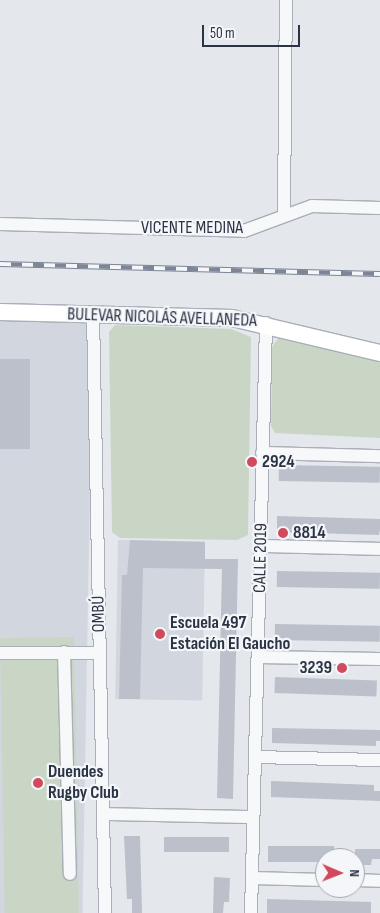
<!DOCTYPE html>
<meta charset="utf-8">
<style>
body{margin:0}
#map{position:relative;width:380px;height:913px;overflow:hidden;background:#e4e7ec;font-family:"Sofia Sans Condensed",sans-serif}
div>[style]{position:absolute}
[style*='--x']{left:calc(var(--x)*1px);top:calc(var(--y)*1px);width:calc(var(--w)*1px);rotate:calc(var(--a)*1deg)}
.built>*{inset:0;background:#d2d6de;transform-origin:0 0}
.green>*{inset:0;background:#c9d6c5;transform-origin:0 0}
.building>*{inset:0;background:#bbc0ca;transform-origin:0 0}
.roads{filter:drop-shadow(1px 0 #a9aeb7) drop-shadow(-1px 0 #a9aeb7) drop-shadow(0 1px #a9aeb7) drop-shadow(0 -1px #a9aeb7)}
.minor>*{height:12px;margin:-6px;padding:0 6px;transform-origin:6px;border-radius:6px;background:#f7f8fa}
.major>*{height:16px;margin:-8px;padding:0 8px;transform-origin:8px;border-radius:8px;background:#fff}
.rail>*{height:5.5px;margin-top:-2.75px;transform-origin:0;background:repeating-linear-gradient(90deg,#f4f6f9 0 11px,#7d8696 0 22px);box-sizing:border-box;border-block:1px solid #7d8696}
.dots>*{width:14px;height:14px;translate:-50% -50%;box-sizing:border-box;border:2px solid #f4f6f9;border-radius:50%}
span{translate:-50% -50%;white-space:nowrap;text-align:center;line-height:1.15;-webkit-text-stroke:4.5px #f4f6f9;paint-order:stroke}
.street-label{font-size:18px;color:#2b3445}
.poi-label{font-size:18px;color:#2b3445;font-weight:700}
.left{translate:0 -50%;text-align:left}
.right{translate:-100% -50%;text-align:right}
.north{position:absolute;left:315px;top:848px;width:50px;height:50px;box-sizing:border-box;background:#f4f6f9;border:1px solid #a4a8b1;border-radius:50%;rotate:91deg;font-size:14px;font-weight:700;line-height:20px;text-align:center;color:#2b3445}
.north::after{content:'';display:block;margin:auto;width:18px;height:22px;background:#d1495b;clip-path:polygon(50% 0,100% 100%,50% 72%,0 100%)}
.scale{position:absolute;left:202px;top:25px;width:98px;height:22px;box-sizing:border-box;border:2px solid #2b3445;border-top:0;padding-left:6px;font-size:15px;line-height:18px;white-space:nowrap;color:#2b3445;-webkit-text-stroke:4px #f4f6f9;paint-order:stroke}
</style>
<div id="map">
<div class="built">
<i style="left:0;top:312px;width:93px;height:601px;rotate:1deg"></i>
<i style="left:118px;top:540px;width:87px;height:159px;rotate:1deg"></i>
</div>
<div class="green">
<i style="clip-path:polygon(115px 325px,231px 329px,251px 337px,248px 535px,237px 540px,120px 538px,112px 532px,109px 332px)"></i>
<i style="clip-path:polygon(279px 337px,380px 359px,380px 438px,275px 433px,271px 426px,272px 347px)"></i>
<i style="left:74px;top:637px;width:276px;height:74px;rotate:89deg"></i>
</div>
<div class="building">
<i style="left:0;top:359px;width:30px;height:90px"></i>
<i style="left:279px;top:465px;width:101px;height:16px;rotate:1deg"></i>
<i style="clip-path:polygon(277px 516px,380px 519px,380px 529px,379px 535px,277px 532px)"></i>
<i style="clip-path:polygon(130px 540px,205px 542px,205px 559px,238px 559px,233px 799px,217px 798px,222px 569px,143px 568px,140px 699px,119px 699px,122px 575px,127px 575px)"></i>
<i style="left:277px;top:571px;width:103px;height:16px;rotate:1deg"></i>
<i style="left:275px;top:624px;width:105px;height:16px;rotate:1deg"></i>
<i style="left:275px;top:677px;width:102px;height:16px;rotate:2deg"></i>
<i style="clip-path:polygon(272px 728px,380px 730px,380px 741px,376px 741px,376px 746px,272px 743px)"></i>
<i style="clip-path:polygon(271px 781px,374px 785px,374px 791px,380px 791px,380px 801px,271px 797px)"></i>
<i style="clip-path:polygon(124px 836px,140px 836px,142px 913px,132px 913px,132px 899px,127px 899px)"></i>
<i style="left:164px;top:837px;width:65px;height:15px"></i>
<i style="clip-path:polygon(268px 846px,334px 846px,334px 858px,325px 858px,325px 862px,268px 862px)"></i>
<i style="clip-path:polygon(355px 849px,380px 849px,380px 859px,372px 859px,371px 865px,355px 865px)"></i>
<i style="clip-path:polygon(214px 877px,230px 878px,229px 902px,224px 902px,223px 913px,213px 913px)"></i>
<i style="clip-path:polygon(267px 899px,371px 902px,371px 913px,267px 913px)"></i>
</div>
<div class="roads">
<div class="minor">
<i style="--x:284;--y:214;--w:214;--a:-89.5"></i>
<i style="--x:0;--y:224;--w:244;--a:1.6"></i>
<i style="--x:244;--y:231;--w:72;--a:-20.2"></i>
<i style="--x:312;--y:206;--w:68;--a:1.7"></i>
<i style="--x:93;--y:314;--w:599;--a:88.85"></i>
<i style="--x:262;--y:453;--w:118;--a:1.5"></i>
<i style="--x:261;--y:546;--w:119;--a:1.4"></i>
<i style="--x:64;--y:652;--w:222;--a:88.5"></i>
<i style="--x:0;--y:653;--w:100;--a:0"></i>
<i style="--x:258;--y:657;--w:122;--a:0.9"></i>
<i style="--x:255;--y:757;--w:125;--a:1.4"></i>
<i style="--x:104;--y:814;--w:149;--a:1.2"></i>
<i style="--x:252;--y:878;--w:73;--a:1.6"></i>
<i style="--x:355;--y:880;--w:25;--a:2"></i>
<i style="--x:251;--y:913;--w:590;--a:-88.54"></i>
</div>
<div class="major">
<i style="--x:0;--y:312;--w:232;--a:1.5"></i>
<i style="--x:232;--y:318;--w:152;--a:13.3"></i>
</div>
</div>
<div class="rail">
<i style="--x:0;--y:264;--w:380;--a:1.5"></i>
</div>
<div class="dots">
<i style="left:252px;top:462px;background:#d1495b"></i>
<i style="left:283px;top:533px;background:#d1495b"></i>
<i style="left:160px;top:634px;background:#d1495b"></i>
<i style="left:342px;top:668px;background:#d1495b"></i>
<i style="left:38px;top:783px;background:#d1495b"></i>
</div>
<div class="street-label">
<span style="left:192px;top:228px">VICENTE MEDINA</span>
<span style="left:162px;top:318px;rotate:2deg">BULEVAR NICOLÁS AVELLANEDA</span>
<span style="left:261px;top:558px;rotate:-89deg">CALLE 2019</span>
<span style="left:99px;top:614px;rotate:-91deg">OMBÚ</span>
</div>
<div class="poi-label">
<span class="left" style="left:262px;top:462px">2924</span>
<span class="left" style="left:293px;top:533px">8814</span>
<span class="left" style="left:170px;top:634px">Escuela 497<br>Estación El Gaucho</span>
<span class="right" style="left:332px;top:668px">3239</span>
<span class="left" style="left:48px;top:783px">Duendes<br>Rugby Club</span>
</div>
<div class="north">N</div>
<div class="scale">50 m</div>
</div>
